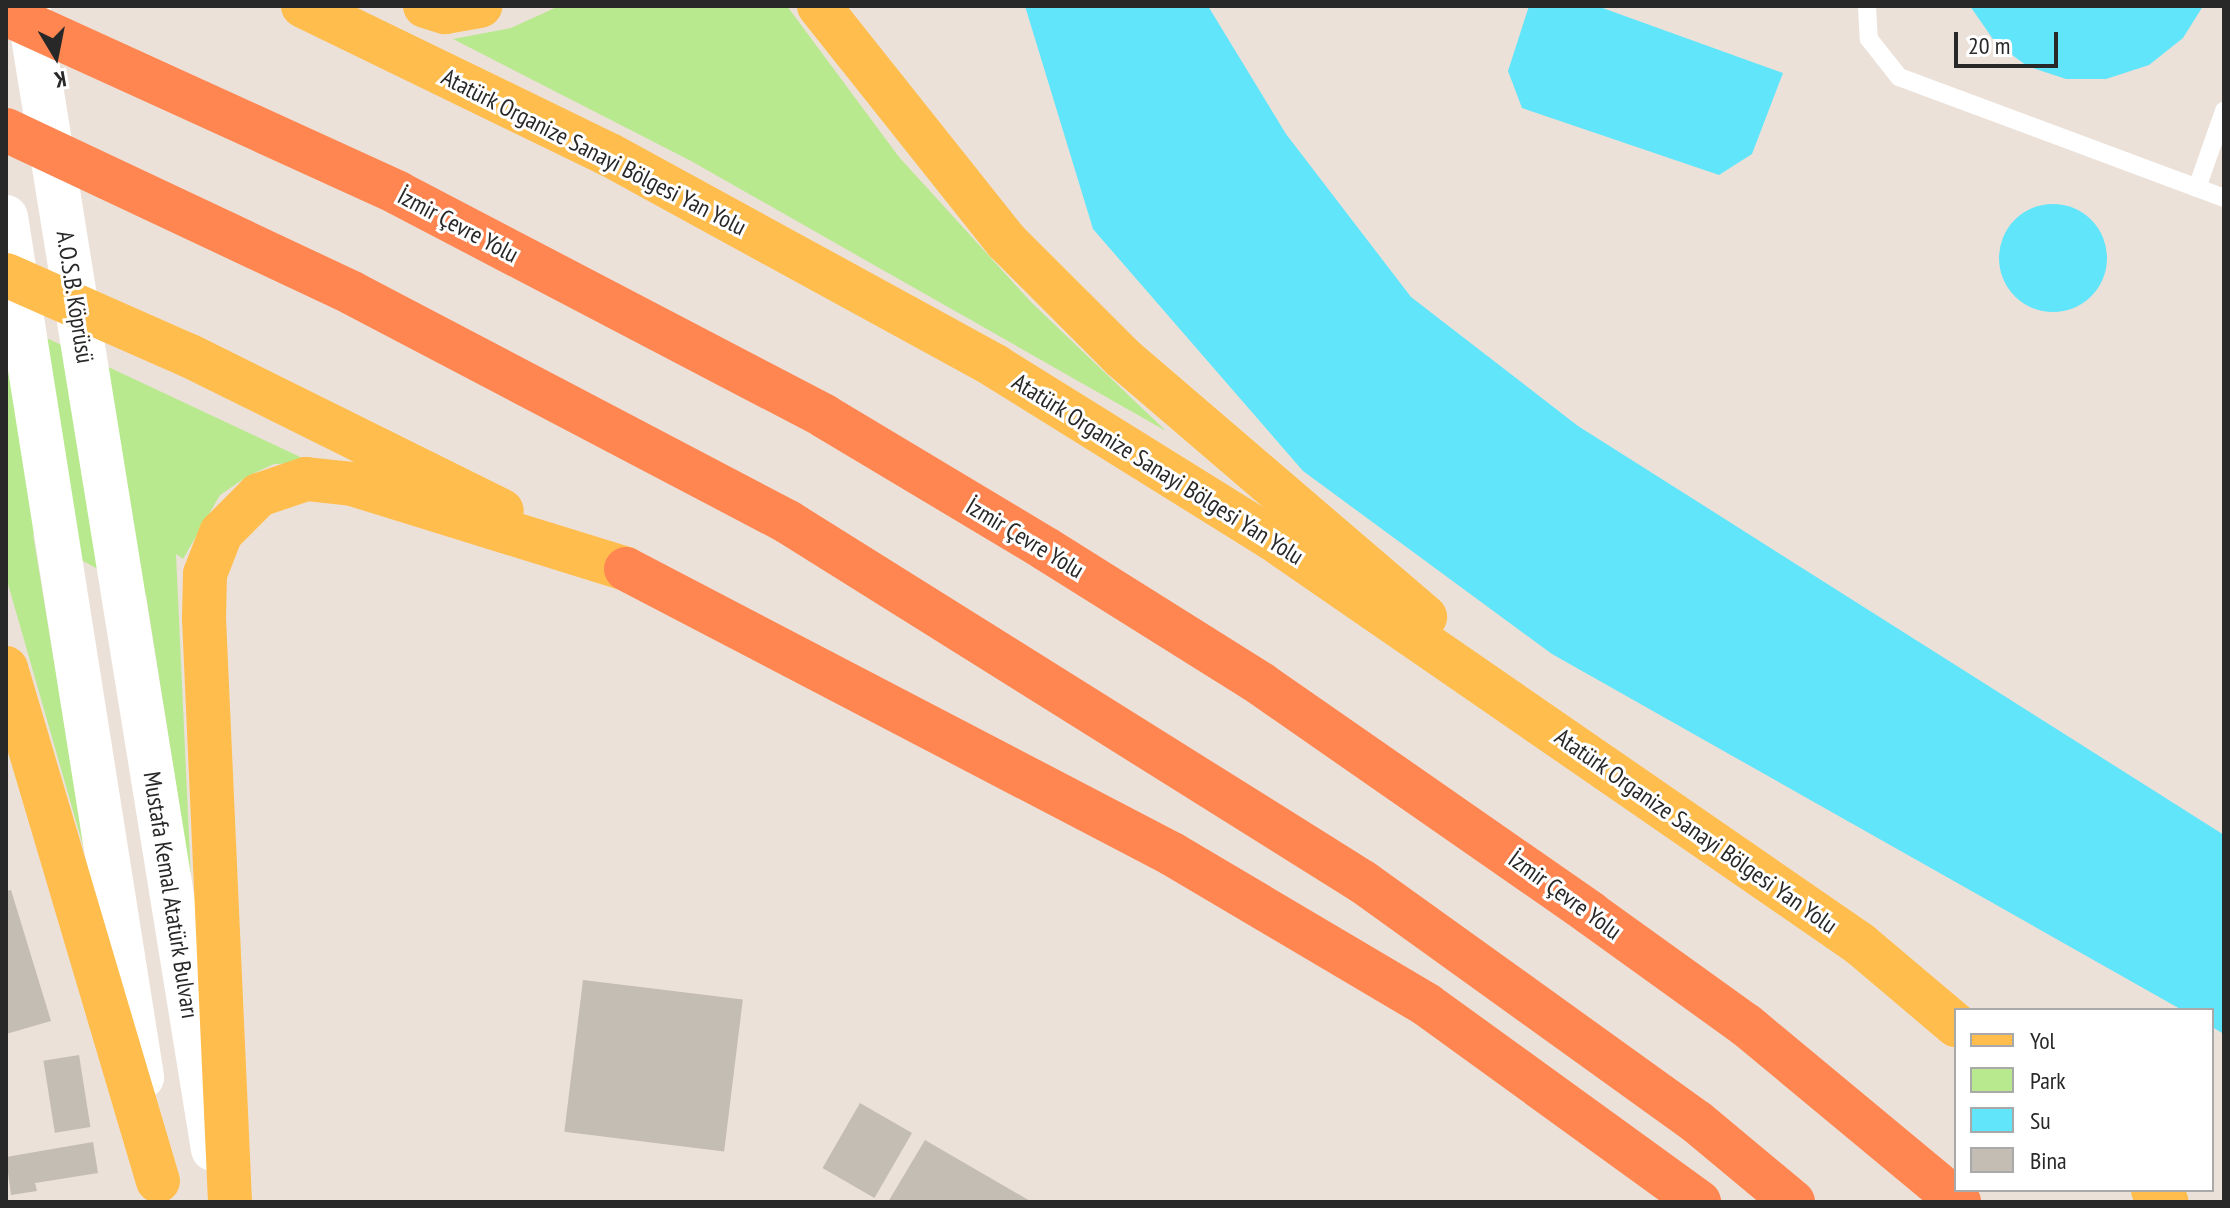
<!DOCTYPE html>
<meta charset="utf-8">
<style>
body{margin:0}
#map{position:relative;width:2230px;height:1208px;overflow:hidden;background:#ece1d8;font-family:"PT Sans Narrow",sans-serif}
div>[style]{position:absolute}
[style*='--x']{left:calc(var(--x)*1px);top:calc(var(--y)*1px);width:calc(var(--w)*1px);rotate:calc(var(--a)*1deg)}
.green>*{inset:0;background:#b9e98f}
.water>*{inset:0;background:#60e5fa}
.round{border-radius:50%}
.building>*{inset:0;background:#c3bdb4;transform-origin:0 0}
.service>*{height:18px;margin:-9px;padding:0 9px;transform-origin:9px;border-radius:9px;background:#fff}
.tertiary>*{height:44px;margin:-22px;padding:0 22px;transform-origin:22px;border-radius:22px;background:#fff}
.primary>*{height:44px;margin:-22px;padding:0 22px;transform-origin:22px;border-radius:22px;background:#febd4c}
.motorway>*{height:44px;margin:-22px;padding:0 22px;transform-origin:22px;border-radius:22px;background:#ff8651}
span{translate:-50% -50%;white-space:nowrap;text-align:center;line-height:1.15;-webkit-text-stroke:6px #fff;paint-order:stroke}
.street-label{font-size:24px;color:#282828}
.frame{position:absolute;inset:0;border:8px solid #282828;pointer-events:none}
.legend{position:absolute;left:1954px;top:1008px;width:260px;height:184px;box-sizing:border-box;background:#fff;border:2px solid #a9a9a9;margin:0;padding:10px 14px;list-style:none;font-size:24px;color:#282828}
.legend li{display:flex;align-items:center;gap:16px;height:40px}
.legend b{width:40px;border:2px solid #a9a9a9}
.north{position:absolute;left:16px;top:16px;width:80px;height:80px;-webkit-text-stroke:6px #fff;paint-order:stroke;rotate:170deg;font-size:22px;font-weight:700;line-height:32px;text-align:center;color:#282828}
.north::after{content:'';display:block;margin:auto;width:28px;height:36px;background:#282828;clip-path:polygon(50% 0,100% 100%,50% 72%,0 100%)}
.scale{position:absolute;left:1954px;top:32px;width:104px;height:36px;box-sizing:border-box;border:4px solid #282828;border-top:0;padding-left:10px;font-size:24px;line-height:28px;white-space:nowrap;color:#282828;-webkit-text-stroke:6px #fff;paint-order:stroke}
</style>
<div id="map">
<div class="green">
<i style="clip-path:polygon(559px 6px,787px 6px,899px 157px,1031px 302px,1166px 431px,691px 161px,453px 39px,511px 28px)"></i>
<i style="clip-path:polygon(6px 319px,313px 463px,274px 464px,248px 476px,220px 495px,183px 559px,176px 554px,191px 879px,146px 595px,33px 534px,86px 856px,6px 577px)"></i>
</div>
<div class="water">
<i style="clip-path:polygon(1025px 6px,1208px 6px,1286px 134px,1411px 297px,1578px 426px,2224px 835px,2224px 1034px,2212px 1027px,2212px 1010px,2182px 1010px,1552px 654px,1303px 471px,1093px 229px)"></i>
<i style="clip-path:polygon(1529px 6px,1597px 6px,1783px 73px,1752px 154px,1719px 175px,1522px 108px,1508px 71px)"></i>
<i style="clip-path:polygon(1970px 6px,2203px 6px,2183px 38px,2149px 65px,2106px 79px,2066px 79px,2027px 66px,1995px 42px)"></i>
<i class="round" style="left:1999px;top:204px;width:108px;height:108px"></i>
</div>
<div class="building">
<i style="clip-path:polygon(11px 890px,51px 1021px,6px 1034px,6px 891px)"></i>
<i style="left:583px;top:980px;width:161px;height:153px;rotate:7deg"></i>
<i style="left:79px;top:1055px;width:73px;height:36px;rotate:81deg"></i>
<i style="left:860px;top:1103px;width:60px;height:75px;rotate:30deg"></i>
<i style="clip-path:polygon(925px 1140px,1032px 1202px,888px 1202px)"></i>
<i style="clip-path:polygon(93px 1142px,98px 1173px,35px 1183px,37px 1191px,11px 1195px,6px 1157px)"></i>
</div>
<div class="service">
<i style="--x:1867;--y:6;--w:33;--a:87"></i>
<i style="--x:1869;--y:39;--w:48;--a:51.7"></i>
<i style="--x:1899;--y:77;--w:347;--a:20.4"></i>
<i style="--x:2197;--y:188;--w:82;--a:-70.7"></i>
</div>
<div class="tertiary">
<i style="--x:28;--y:6;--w:1158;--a:80.81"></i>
<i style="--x:6;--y:217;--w:871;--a:81.01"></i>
</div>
<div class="primary">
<i style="--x:303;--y:6;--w:341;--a:25.9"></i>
<i style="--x:610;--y:155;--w:439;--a:28.7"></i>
<i style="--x:995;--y:366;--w:327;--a:31.9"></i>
<i style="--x:1273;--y:539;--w:713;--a:34.6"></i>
<i style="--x:1860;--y:944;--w:126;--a:40.2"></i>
<i style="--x:425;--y:6;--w:21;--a:17"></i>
<i style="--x:445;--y:12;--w:36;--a:-10"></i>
<i style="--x:819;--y:6;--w:300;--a:51.5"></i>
<i style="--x:1006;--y:241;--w:165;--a:45"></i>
<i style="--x:1123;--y:358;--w:398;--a:40.6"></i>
<i style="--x:6;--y:275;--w:201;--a:23.8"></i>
<i style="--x:190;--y:356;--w:348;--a:26.4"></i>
<i style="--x:6;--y:668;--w:535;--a:73.5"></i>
<i style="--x:2153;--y:1190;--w:18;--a:41"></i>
<i style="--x:230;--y:1202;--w:585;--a:-92.55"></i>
<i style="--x:204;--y:618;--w:44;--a:-88.7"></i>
<i style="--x:205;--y:574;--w:44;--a:-68.7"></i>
<i style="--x:221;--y:533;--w:54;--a:-45"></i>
<i style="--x:259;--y:495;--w:50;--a:-18.8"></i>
<i style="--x:306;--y:479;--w:46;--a:6.2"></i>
<i style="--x:352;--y:484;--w:287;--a:17.2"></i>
</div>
<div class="motorway">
<i style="--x:6;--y:14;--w:431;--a:24.5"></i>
<i style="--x:398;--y:193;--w:481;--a:27.6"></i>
<i style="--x:824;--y:416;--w:259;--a:30.9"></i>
<i style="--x:1046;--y:549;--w:254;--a:32.1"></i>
<i style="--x:1261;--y:684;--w:401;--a:34.8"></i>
<i style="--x:1590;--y:913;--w:192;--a:35.7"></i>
<i style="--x:1746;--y:1025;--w:277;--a:39.7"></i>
<i style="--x:6;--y:130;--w:382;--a:25.2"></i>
<i style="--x:352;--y:293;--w:492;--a:27.7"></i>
<i style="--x:788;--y:522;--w:678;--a:32.05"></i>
<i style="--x:1363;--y:882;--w:411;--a:35.7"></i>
<i style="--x:1697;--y:1122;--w:125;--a:39.8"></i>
<i style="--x:626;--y:569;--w:616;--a:27.56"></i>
<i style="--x:1172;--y:854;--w:296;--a:30.6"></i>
<i style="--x:1427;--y:1005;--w:336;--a:35.9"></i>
</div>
<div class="street-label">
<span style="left:594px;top:152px;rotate:27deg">Atatürk Organize Sanayi Bölgesi Yan Yolu</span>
<span style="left:458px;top:225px;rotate:28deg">İzmir Çevre Yolu</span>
<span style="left:75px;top:297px;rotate:81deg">A.O.S.B. Köprüsü</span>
<span style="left:1158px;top:469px;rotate:32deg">Atatürk Organize Sanayi Bölgesi Yan Yolu</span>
<span style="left:1025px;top:538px;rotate:31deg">İzmir Çevre Yolu</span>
<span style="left:1696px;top:831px;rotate:35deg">Atatürk Organize Sanayi Bölgesi Yan Yolu</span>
<span style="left:171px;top:895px;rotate:81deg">Mustafa Kemal Atatürk Bulvarı</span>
<span style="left:1565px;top:895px;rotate:36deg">İzmir Çevre Yolu</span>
</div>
<div class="frame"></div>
<ul class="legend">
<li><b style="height:10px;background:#febd4c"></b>Yol</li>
<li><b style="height:22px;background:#b9e98f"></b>Park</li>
<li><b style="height:22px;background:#60e5fa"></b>Su</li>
<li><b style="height:22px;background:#c3bdb4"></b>Bina</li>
</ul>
<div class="north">K</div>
<div class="scale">20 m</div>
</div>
